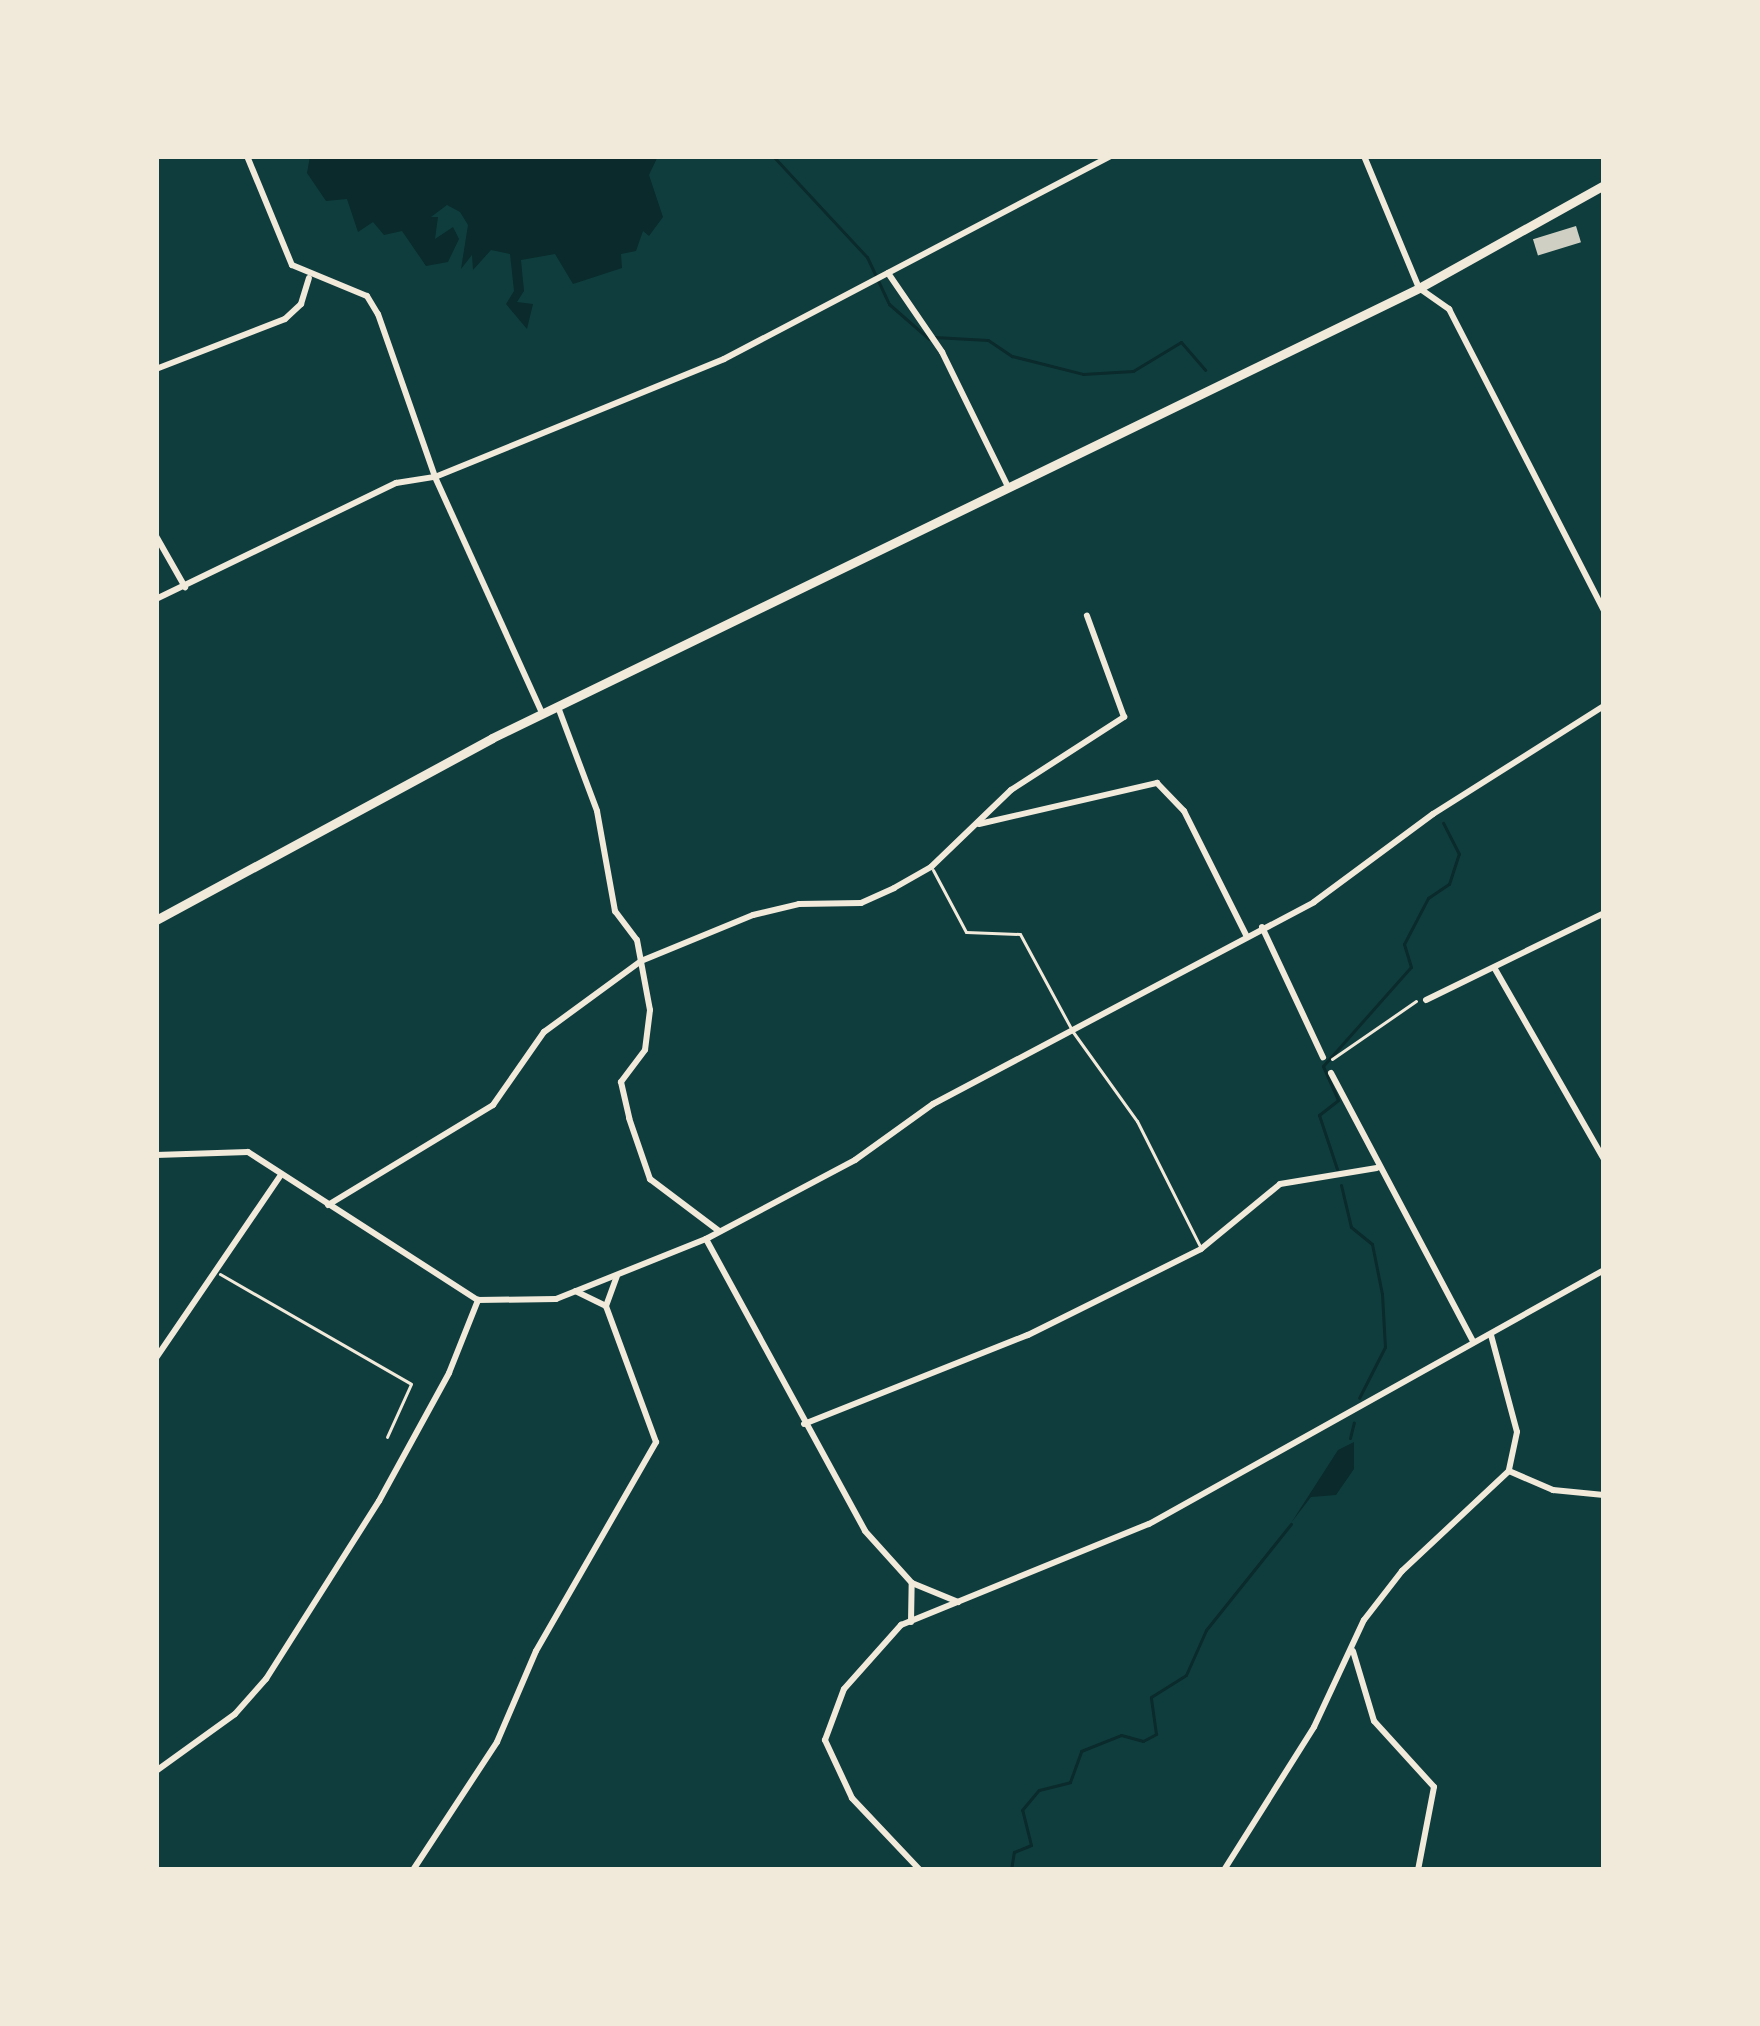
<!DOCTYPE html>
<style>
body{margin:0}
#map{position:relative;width:1760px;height:2026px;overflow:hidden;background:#0f3d3e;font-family:Rubik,sans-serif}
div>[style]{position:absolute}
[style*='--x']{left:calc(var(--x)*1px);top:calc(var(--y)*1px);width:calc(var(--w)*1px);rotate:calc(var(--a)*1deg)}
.water>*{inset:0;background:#0a2a2b}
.stream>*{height:3px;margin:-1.5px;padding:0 1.5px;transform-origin:1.5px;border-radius:1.5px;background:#0a2a2b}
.building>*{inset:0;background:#cfcfc3;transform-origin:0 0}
.path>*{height:3px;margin:-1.5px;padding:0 1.5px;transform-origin:1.5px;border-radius:1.5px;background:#f1e9da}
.service>*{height:3px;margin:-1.5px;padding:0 1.5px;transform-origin:1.5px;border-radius:1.5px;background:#f1e9da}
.minor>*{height:6px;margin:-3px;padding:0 3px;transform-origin:3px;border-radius:3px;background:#f1e9da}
.primary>*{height:9px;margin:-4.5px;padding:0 4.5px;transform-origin:4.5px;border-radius:4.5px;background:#f1e9da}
span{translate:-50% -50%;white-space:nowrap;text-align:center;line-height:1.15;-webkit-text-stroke:9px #f1e9da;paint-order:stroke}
.frame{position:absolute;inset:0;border:159px solid #f1e9da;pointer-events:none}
</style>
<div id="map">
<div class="water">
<i style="clip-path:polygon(310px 156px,658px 156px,649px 175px,663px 217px,649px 236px,643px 231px,636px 251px,621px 254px,622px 268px,573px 284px,555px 254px,521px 260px,524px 291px,517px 302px,533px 304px,527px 329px,506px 304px,514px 291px,510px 254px,491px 250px,473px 270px,472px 255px,461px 269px,468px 225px,460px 212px,447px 205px,431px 217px,438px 217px,435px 239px,453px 227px,459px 239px,448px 262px,426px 266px,402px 231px,384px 235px,373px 222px,358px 232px,347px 199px,326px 201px,307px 173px)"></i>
<i style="clip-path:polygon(1354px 1442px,1354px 1469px,1336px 1495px,1311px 1497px,1291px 1523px,1338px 1450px)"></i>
</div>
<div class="stream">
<i style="--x:773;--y:156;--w:138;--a:47.1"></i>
<i style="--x:867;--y:257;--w:52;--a:64.9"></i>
<i style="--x:889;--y:304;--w:53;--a:41.2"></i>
<i style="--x:934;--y:337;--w:54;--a:3.2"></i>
<i style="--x:988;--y:340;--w:29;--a:34"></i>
<i style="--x:1012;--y:356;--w:73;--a:14.2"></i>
<i style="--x:1083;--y:374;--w:50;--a:-3.4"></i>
<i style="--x:1133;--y:371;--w:56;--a:-31.1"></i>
<i style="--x:1181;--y:342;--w:37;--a:49"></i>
<i style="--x:1337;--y:1169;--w:57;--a:-108.4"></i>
<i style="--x:1319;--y:1115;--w:24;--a:-38"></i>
<i style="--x:1338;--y:1100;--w:37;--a:-114"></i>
<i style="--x:1323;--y:1066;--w:132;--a:-48.4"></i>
<i style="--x:1411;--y:967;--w:24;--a:-107"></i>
<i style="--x:1404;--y:944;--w:52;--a:-62.4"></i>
<i style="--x:1428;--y:898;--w:25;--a:-34"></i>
<i style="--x:1449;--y:884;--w:32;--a:-72"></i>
<i style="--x:1459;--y:854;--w:35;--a:-117"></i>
<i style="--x:1341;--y:1185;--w:43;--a:76.6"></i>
<i style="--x:1351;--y:1227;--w:27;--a:39"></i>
<i style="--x:1372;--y:1244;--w:51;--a:78.7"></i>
<i style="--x:1382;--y:1294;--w:53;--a:86.8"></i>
<i style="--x:1385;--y:1347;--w:57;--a:117"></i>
<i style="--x:1350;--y:1438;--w:16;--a:-76"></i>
<i style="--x:1011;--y:1870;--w:18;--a:-81"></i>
<i style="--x:1014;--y:1852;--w:18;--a:-22"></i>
<i style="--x:1031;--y:1845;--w:36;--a:-104"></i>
<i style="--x:1022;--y:1810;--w:26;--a:-50"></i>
<i style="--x:1039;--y:1790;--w:32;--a:-14"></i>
<i style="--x:1070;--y:1782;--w:33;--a:-70"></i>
<i style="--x:1081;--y:1751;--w:43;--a:-21.8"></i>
<i style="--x:1121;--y:1735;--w:23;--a:15"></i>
<i style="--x:1143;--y:1741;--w:15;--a:-28"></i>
<i style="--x:1156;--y:1734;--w:37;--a:-98"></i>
<i style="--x:1151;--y:1697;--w:41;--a:-32.2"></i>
<i style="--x:1186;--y:1675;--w:49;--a:-66"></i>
<i style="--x:1206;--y:1630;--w:136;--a:-51.3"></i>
</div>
<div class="building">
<i style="left:1576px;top:226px;width:17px;height:45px;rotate:73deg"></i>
</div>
<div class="path">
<i style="--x:1332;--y:1059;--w:102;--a:-34.6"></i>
</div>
<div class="service">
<i style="--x:933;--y:870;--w:70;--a:62"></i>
<i style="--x:966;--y:932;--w:54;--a:2.1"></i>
<i style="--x:1020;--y:934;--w:111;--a:61.6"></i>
<i style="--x:1073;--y:1032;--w:110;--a:54.3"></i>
<i style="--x:1137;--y:1121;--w:142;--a:63.3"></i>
<i style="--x:220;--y:1274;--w:220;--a:29.9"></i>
<i style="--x:411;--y:1384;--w:58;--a:114.4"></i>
</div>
<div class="minor">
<i style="--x:247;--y:156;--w:118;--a:67.6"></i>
<i style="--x:292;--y:265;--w:81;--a:22.5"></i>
<i style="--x:367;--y:296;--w:21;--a:59"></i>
<i style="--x:378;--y:314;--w:173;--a:70.7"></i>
<i style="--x:435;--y:477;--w:259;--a:65.6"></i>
<i style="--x:1364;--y:156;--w:143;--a:67.4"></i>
<i style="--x:1419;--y:288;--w:37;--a:35"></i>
<i style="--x:1449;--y:309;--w:339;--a:62.8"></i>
<i style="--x:888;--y:273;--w:96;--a:55.6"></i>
<i style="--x:942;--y:352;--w:150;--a:63.9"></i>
<i style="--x:156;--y:369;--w:138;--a:-21.2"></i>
<i style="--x:285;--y:319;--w:22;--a:-43"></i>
<i style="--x:301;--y:304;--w:27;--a:-73"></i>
<i style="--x:156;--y:536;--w:59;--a:60.4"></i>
<i style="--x:156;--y:599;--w:267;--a:-25.8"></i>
<i style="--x:396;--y:483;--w:39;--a:-9"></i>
<i style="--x:435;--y:477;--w:312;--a:-22.2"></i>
<i style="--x:724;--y:359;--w:436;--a:-27.7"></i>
<i style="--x:558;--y:707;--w:111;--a:69.4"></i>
<i style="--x:597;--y:811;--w:102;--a:79.8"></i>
<i style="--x:615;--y:911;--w:36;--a:53"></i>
<i style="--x:637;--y:940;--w:71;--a:79.5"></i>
<i style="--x:650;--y:1010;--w:40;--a:97.1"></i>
<i style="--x:645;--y:1050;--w:40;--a:127"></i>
<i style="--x:621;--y:1082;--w:37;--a:77"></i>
<i style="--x:629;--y:1118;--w:65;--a:71"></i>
<i style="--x:650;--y:1179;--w:86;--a:37"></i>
<i style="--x:979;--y:824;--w:183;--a:-13"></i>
<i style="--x:1157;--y:783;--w:39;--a:46"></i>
<i style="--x:1184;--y:811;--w:139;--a:63.4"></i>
<i style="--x:1262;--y:927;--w:144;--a:64.9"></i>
<i style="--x:1495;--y:969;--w:219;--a:60.2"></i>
<i style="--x:1426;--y:1000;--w:198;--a:-26"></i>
<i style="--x:1331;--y:1073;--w:303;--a:62.1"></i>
<i style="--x:156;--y:1155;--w:92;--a:-1.9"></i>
<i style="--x:248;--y:1152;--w:274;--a:32.8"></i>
<i style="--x:478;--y:1300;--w:78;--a:-0.7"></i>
<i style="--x:556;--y:1299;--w:162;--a:-21.8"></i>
<i style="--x:706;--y:1239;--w:169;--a:-27.9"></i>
<i style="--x:855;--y:1160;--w:96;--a:-35.7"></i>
<i style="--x:933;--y:1104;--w:431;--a:-27.9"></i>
<i style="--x:1314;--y:902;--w:148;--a:-36.5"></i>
<i style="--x:1433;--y:814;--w:202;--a:-32.3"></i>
<i style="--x:328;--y:1205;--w:193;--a:-31.2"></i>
<i style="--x:493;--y:1105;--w:89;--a:-55.1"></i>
<i style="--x:544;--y:1032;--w:120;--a:-36.2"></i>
<i style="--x:641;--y:961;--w:121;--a:-22.3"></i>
<i style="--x:753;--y:915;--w:47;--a:-13.4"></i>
<i style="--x:799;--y:904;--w:62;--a:-0.9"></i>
<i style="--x:861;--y:903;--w:36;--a:-24"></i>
<i style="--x:894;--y:888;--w:43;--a:-29.6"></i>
<i style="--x:931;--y:867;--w:111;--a:-43.9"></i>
<i style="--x:1011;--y:790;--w:135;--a:-32.9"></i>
<i style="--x:1124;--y:717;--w:108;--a:-110.1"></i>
<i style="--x:706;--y:1239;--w:332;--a:61.4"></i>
<i style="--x:865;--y:1531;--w:70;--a:47.9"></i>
<i style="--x:912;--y:1583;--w:50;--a:22.4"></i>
<i style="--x:606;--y:1306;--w:32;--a:-70"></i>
<i style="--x:1491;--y:1335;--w:100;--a:75"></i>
<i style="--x:1517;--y:1432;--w:40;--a:102"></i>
<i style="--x:156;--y:1358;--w:222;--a:-55.7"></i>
<i style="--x:804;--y:1424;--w:241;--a:-21.7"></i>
<i style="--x:1028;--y:1335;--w:193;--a:-26.4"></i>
<i style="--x:1201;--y:1249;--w:102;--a:-39.4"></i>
<i style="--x:1280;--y:1184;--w:98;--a:-9.4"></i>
<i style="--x:911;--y:1622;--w:39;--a:-89"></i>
<i style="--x:1353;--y:1651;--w:73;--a:73.3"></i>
<i style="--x:1374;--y:1721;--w:89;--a:47.7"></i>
<i style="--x:1434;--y:1787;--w:85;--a:100.9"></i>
<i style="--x:156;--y:1771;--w:97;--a:-35.8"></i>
<i style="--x:235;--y:1714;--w:47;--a:-48.5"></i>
<i style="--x:266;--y:1679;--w:211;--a:-57.6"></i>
<i style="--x:379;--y:1501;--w:146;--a:-61.3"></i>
<i style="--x:449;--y:1373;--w:79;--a:-68.3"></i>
<i style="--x:413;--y:1870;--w:153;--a:-56.7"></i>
<i style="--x:497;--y:1742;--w:99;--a:-66.8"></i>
<i style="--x:536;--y:1651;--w:241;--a:-60.1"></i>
<i style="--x:656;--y:1442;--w:145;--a:-110.2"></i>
<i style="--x:606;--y:1306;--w:34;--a:-154"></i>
<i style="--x:920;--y:1870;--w:99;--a:-133.4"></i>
<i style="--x:852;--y:1798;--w:64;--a:-115"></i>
<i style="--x:825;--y:1740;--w:54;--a:-69.6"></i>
<i style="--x:844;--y:1689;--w:86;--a:-48.3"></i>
<i style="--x:901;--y:1625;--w:268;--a:-22.2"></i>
<i style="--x:1149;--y:1524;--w:521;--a:-29.17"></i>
<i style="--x:1224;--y:1870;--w:169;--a:-57.8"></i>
<i style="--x:1314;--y:1727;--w:118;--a:-65"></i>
<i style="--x:1364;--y:1620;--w:62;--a:-52.2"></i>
<i style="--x:1402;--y:1571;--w:146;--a:-43.1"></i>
<i style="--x:1509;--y:1471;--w:48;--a:23.4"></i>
<i style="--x:1553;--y:1490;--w:51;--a:5.6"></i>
</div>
<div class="primary">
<i style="--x:156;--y:920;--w:382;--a:-28.4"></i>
<i style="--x:492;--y:738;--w:1030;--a:-25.89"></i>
<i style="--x:1419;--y:288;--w:212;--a:-29.1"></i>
</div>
<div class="frame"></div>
</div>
